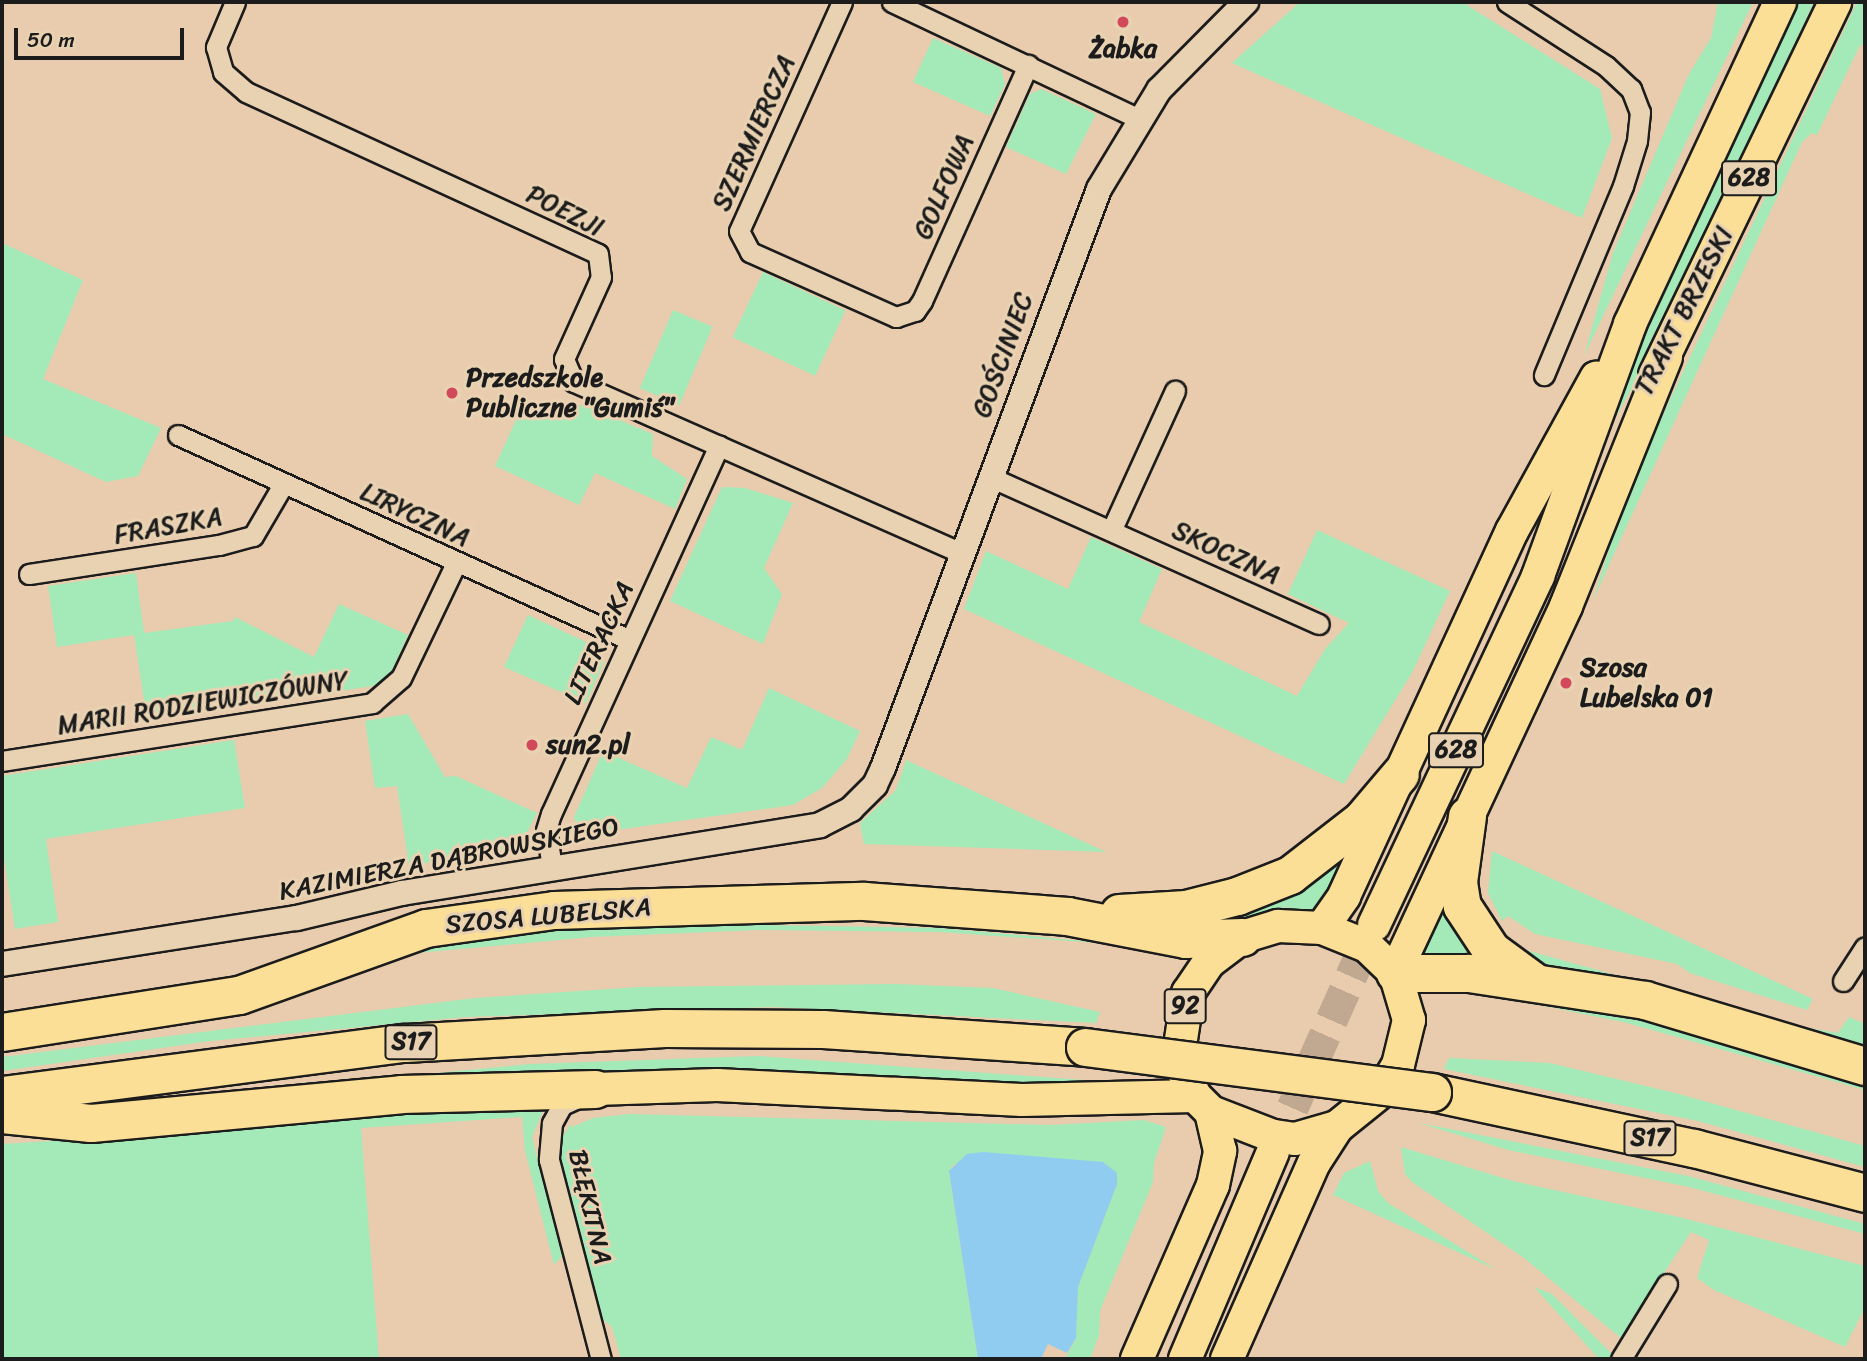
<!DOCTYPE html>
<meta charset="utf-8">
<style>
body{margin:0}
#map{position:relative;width:1867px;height:1361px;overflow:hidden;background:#e9ccad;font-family:Sriracha,sans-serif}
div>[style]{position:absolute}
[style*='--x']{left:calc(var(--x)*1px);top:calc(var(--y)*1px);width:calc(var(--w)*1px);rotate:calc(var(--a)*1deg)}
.green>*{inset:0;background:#a3eab8;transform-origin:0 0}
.water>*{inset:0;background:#8fccef}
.primary-tunnel>*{height:32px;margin-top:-16px;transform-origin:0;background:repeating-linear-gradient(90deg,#c0a990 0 32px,transparent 0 48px)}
.roads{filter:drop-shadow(2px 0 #1c1c1c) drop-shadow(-2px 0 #1c1c1c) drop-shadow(0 2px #1c1c1c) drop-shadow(0 -2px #1c1c1c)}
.minor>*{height:19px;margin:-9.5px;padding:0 9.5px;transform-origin:9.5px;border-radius:9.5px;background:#e9d2b2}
.tertiary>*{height:24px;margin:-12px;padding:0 12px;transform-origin:12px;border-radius:12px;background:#e9d2b2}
.primary>*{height:32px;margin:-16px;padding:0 16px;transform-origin:16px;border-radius:16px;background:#fbdf96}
.motorway>*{height:37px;margin:-18.5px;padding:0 18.5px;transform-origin:18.5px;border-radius:18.5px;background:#fbdf96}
.bridges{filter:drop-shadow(2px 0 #1c1c1c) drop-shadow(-2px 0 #1c1c1c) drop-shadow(0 2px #1c1c1c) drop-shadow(0 -2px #1c1c1c)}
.motorway-bridge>*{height:37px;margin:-18.5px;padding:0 18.5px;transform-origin:18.5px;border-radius:18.5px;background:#fbdf96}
.dots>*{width:19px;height:19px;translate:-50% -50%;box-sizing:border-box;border:4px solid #e9d2b2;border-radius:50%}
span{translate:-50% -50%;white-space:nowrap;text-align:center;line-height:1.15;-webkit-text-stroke:6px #e9d2b2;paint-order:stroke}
.shield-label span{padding:2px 5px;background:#e9d2b2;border:2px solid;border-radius:5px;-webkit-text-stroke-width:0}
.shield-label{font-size:24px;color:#1c1c1c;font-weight:700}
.poi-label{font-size:26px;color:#1c1c1c;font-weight:700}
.left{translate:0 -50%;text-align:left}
.street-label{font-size:26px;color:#1c1c1c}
.frame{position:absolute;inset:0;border:4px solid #1c1c1c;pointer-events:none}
.scale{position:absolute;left:14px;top:28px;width:170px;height:32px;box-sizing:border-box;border:4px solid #1c1c1c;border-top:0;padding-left:9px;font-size:21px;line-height:24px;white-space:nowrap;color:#1c1c1c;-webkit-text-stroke:5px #e9d2b2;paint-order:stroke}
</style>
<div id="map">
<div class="green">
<i style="clip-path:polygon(1300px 2px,1462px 2px,1600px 89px,1612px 138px,1582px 218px,1232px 63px)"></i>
<i style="clip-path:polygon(1718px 2px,1753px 2px,1584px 356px,1613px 253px,1689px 74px,1711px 38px)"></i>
<i style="clip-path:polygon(1798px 2px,1814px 2px,1637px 379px,1589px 465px,1625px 374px)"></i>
<i style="clip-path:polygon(1857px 2px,1865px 2px,1865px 45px,1860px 45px,1817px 135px,1812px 133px,1802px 142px,1593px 600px,1628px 489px)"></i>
<i style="clip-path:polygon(933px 38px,1001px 68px,1005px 84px,990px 116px,913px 82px)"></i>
<i style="clip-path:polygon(1041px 89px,1096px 114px,1066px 174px,1006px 147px,1030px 94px)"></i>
<i style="clip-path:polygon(2px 243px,83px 280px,43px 379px,161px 428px,138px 476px,106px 482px,2px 434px)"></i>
<i style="left:763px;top:272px;width:91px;height:72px;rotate:25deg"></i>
<i style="left:673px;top:310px;width:43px;height:85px;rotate:23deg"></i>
<i style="clip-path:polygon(557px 405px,583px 405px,653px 434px,652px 456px,687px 479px,675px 509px,595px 473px,579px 505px,495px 466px,516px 420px,540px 416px)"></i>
<i style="clip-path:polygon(722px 487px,745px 488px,793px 503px,764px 568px,782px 594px,763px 644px,670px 601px)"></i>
<i style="clip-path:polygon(1317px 530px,1450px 591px,1413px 671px,1344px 784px,964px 609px,986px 551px,1068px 589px,1091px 537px,1162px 569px,1139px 622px,1297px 696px,1325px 649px,1349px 623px,1288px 594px)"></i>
<i style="clip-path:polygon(136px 573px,144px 633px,233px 621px,235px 617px,314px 657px,339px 604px,408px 635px,390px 675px,373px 686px,147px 719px,134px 635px,57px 647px,48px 586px)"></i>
<i style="clip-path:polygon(528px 615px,599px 648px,604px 662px,586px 703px,504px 667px)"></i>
<i style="clip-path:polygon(769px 688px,860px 731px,847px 759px,822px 788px,793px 805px,581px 835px,574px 817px,603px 751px,687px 788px,711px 737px,742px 750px)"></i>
<i style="clip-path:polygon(408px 714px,445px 777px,456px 776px,537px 813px,520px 846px,409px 866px,397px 786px,375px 788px,365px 721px)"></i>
<i style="clip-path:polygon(234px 740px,245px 808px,46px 839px,58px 922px,15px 929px,2px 845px,2px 776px)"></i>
<i style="clip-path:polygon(906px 760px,1106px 852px,864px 844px,860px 823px,896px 790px)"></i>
<i style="clip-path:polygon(1361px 840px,1318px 916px,1285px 907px,1211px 927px,1182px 924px)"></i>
<i style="clip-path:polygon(1492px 851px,1813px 999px,1807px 1010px,1690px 973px,1677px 964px,1535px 934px,1508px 916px,1502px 921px,1488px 893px)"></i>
<i style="clip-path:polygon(1447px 889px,1486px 957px,1415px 962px)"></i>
<i style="clip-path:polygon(584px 922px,940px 928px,1129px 945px,939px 932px,757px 930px,592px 937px,384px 956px,522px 926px)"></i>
<i style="clip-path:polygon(1511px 946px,1803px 1027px,1838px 1033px,1849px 1017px,1865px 1024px,1865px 1050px,1588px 973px,1535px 964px,1514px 954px)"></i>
<i style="clip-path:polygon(895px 984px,993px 988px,1100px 1012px,1096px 1023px,773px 1007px,466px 1017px,210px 1041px,2px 1071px,2px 1057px,475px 998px,639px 987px)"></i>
<i style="clip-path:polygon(1477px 992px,1620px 1010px,1865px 1082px,1865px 1090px,1627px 1023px)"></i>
<i style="clip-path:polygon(758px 1056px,1111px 1082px,1022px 1083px,722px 1069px,506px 1072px,100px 1105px,530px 1064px)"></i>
<i style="clip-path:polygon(1449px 1058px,1550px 1063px,1675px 1093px,1865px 1146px,1865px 1167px,1698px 1121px,1444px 1069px)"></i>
<i style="clip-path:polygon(547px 1101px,532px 1137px,562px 1256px,554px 1265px,525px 1151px,522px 1117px,361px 1128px,379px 1359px,2px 1359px,2px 1144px,234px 1130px)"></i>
<i style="clip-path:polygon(629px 1114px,1051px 1125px,1144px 1120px,1166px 1127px,1154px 1163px,1153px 1182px,1100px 1311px,1099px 1335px,1090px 1359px,1065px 1359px,1076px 1338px,1078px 1287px,1117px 1184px,954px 1164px,949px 1172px,978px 1359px,621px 1359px,612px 1327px,598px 1315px,560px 1168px,558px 1143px,571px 1124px,572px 1127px,593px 1118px)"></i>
<i style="clip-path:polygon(1419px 1123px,1688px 1176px,1865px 1224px,1865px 1234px,1689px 1187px,1508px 1150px)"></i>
<i style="clip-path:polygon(1401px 1147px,1513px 1181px,1679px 1217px,1865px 1266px,1865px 1307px,1845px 1347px,1714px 1290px,1697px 1278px,1709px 1240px,1691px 1232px,1621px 1338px,1524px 1258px,1412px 1182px,1405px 1174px)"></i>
<i style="clip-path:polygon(1370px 1161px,1378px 1191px,1388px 1203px,1497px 1270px,1333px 1195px,1344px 1173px)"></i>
<i style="clip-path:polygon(1534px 1287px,1552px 1294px,1612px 1354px,1608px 1359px,1599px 1359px)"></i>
</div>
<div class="water">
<i style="clip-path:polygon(983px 1152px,1103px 1162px,1117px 1173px,1117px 1184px,1078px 1287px,1076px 1338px,1067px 1353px,1048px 1344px,1041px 1359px,978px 1359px,949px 1171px,967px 1154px)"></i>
</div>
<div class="primary-tunnel">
<i style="--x:1273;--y:1152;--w:248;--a:-66"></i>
</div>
<div class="roads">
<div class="minor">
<i style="--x:235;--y:2;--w:49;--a:112.9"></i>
<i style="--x:216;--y:47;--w:26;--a:74"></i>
<i style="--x:223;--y:72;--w:30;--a:41"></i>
<i style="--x:246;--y:92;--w:387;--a:24.7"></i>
<i style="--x:598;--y:254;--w:23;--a:83"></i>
<i style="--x:601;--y:277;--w:90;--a:114.3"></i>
<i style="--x:564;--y:359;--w:25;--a:67"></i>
<i style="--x:574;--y:382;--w:424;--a:23.8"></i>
<i style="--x:842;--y:2;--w:251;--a:114.2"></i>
<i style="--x:739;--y:231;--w:24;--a:62"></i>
<i style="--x:750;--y:252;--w:160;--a:24"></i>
<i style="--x:896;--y:317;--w:20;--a:-18"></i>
<i style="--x:915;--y:311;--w:12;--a:-55"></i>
<i style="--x:922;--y:301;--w:259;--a:-65.8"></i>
<i style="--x:892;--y:2;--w:273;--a:25.3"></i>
<i style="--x:1507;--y:2;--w:118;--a:32.9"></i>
<i style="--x:1606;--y:66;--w:34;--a:43"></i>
<i style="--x:1631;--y:89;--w:25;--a:69"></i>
<i style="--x:1640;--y:112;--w:29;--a:96"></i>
<i style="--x:1637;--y:141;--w:47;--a:107.3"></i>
<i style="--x:1623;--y:186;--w:205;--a:112.7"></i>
<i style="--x:178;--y:435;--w:496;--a:24.4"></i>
<i style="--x:990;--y:477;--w:360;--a:24.1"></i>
<i style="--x:1112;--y:529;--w:152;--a:-65.5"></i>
<i style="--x:29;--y:574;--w:192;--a:-8.7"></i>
<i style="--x:219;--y:545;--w:35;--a:-15"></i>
<i style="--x:253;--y:536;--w:61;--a:-59.7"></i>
<i style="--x:2;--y:761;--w:375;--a:-8.9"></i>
<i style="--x:372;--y:703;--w:38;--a:-41"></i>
<i style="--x:401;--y:678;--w:127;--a:-64.4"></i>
<i style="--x:552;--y:867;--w:37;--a:-99"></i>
<i style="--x:546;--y:830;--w:17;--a:-73"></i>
<i style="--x:551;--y:814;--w:405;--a:-65.5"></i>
<i style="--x:1843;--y:981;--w:40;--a:-57.1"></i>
<i style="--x:582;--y:1096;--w:22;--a:156"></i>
<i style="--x:562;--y:1105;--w:21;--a:119"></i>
<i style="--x:552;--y:1123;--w:37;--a:95"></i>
<i style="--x:549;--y:1160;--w:206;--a:75.4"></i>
<i style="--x:1621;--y:1359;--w:88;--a:-58.5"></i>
</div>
<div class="tertiary">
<i style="--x:2;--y:964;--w:299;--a:-8.9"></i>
<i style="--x:297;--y:918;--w:108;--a:-13.4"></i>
<i style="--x:402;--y:893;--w:423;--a:-9.2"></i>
<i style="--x:820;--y:825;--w:35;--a:-27"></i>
<i style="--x:851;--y:809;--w:34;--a:-45"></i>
<i style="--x:875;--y:785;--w:19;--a:-65"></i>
<i style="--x:883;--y:768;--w:618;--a:-69.54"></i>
<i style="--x:1099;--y:189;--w:116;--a:-58.8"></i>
<i style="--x:1159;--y:90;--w:124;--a:-45.3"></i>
</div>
<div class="primary">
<i style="--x:1655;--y:375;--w:414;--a:-64.2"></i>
<i style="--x:1374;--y:925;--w:386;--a:-64.8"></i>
<i style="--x:1538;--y:576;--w:268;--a:-69.9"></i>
<i style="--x:1630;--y:324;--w:355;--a:-65"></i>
<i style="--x:1278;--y:926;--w:44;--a:2.6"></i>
<i style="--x:1322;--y:928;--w:48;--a:21.8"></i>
<i style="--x:1367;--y:946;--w:39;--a:44"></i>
<i style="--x:1395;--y:973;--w:49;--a:73.4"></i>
<i style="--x:1409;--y:1020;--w:46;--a:103.7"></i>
<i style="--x:1398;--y:1065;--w:29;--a:121"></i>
<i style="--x:1383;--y:1090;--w:59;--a:141.2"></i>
<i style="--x:1337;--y:1127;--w:44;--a:164.1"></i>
<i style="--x:1295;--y:1139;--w:22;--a:-172"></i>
<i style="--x:1273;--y:1136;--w:66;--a:-158.8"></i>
<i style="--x:1211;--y:1112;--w:23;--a:-135"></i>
<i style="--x:1195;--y:1096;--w:26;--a:-115"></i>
<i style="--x:1184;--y:1072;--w:26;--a:-99"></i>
<i style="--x:1180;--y:1046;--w:54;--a:-81.4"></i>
<i style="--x:1188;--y:993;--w:37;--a:-56"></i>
<i style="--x:1209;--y:962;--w:41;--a:-37.1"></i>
<i style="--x:1242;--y:937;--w:38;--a:-17"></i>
<i style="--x:1322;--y:928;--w:39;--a:-55"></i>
<i style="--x:1344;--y:896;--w:402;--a:-65.3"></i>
<i style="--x:1512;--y:531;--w:175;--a:-61.2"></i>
<i style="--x:1395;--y:973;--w:405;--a:-65"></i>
<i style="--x:1566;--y:606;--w:268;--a:-68.1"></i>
<i style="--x:595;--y:1089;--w:122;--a:-1.9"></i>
<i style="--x:717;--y:1085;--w:305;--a:2.8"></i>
<i style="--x:1022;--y:1100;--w:173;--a:-1.3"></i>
<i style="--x:1137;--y:1359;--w:190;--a:-66.4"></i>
<i style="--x:1213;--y:1185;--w:35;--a:-78"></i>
<i style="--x:1220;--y:1151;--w:40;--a:-103"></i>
<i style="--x:1185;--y:1359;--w:225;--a:-67"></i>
<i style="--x:1227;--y:1359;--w:214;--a:-66.1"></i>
<i style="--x:1314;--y:1163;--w:43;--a:-57.4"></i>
</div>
<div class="motorway">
<i style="--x:1467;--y:816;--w:67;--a:97.8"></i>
<i style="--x:1458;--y:882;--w:24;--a:81"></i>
<i style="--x:1462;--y:906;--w:53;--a:56.6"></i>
<i style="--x:1491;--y:950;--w:51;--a:36.2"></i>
<i style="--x:1119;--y:913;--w:67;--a:-3.4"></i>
<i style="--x:1186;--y:909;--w:53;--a:-14.3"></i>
<i style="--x:1237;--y:896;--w:57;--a:-21.6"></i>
<i style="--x:1290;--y:875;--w:90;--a:-37.8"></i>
<i style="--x:1361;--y:820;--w:60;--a:-49.7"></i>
<i style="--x:1395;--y:973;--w:74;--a:0"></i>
<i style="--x:1469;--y:973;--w:178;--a:8.7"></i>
<i style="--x:1645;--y:1000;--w:230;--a:16.7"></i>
<i style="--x:2;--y:1032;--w:240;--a:-8.9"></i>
<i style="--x:239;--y:995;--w:199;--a:-19.7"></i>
<i style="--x:426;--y:928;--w:129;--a:-8"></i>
<i style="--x:554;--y:910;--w:310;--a:-1.7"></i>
<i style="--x:864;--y:901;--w:204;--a:4.2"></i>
<i style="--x:1067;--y:916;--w:120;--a:11"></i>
<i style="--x:1185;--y:939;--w:57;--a:-2"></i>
<i style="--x:1432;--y:1092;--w:268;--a:12.1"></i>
<i style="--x:1694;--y:1148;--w:177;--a:14.7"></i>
<i style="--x:2;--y:1095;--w:406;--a:-7.4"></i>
<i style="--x:405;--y:1043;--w:260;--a:-3.3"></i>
<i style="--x:665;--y:1028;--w:158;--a:0.4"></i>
<i style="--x:823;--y:1029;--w:263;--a:3.9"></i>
<i style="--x:2;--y:1114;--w:89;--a:5.8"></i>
<i style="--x:91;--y:1123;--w:311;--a:-5.3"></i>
<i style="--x:401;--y:1094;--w:194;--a:-1.5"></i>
</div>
</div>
<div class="bridges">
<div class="motorway-bridge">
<i style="--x:1085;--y:1047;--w:350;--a:7.4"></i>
</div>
</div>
<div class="dots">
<i style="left:1123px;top:22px;background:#d1495b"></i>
<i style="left:452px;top:393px;background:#d1495b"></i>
<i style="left:1566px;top:683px;background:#d1495b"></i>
<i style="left:532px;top:745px;background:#d1495b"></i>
</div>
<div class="shield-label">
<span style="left:1749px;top:178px">628</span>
<span style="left:1456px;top:750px">628</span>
<span style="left:1185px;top:1006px">92</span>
<span style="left:411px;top:1042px">S17</span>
<span style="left:1650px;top:1138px">S17</span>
</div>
<div class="poi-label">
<span style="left:1123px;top:49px">Żabka</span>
<span class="left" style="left:466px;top:393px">Przedszkole<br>Publiczne "Gumiś"</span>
<span class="left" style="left:1580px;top:683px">Szosa<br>Lubelska 01</span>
<span class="left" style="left:546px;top:745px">sun2.pl</span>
</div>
<div class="street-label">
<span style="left:754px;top:133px;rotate:-66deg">SZERMIERCZA</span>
<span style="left:944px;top:187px;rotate:-66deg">GOLFOWA</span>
<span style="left:565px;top:211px;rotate:27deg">POEZJI</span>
<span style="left:1684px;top:311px;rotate:-63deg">TRAKT BRZESKI</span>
<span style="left:1003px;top:355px;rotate:-70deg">GOŚCINIEC</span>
<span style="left:415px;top:515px;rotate:25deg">LIRYCZNA</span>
<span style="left:168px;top:526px;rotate:-10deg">FRASZKA</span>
<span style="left:1226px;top:553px;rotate:25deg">SKOCZNA</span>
<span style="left:599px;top:643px;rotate:-65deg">LITERACKA</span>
<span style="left:203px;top:703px;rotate:-9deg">MARII RODZIEWICZÓWNY</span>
<span style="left:449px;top:859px;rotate:-11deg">KAZIMIERZA DĄBROWSKIEGO</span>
<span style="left:548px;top:916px;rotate:-5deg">SZOSA LUBELSKA</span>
<span style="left:590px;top:1207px;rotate:77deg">BŁĘKITNA</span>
</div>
<div class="frame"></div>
<div class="scale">50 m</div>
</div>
